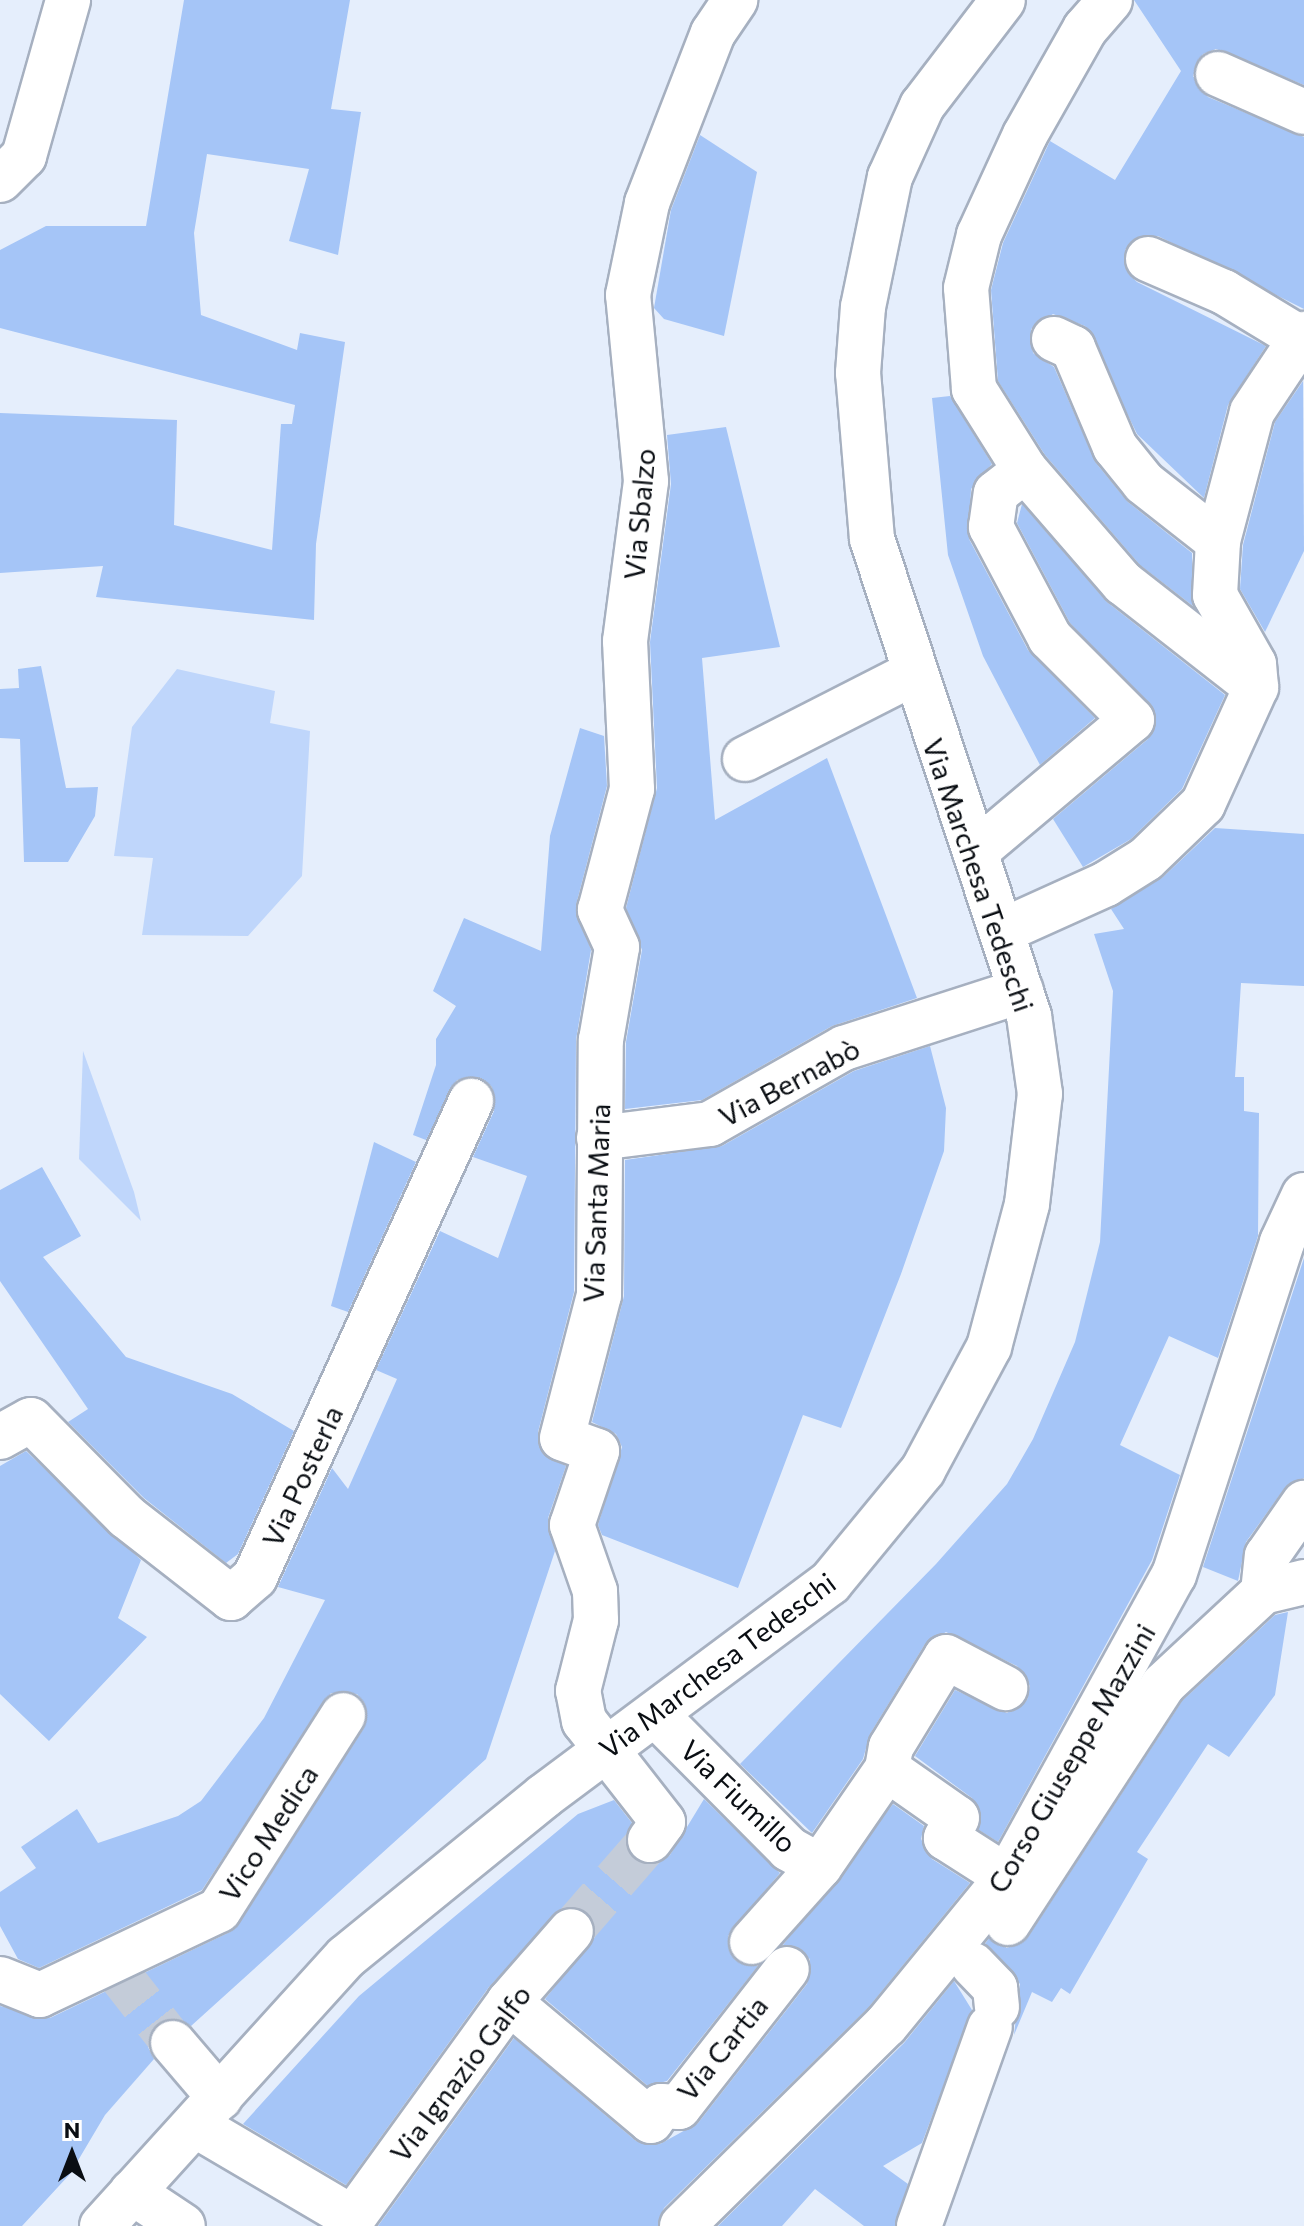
<!DOCTYPE html>
<meta charset="utf-8">
<style>
body{margin:0}
#map{position:relative;width:1304px;height:2226px;overflow:hidden;background:#e5eefc;font-family:Commissioner,sans-serif}
div>[style]{position:absolute}
[style*='--x']{left:calc(var(--x)*1px);top:calc(var(--y)*1px);width:calc(var(--w)*1px);rotate:calc(var(--a)*1deg)}
.green>*{inset:0;background:#bfd6fb}
.building>*{inset:0;background:#a5c5f7}
.minor-tunnel>*{height:44px;margin-top:-22px;transform-origin:0;background:repeating-linear-gradient(90deg,#c4ccd9 0 44px,transparent 0 66px)}
.roads{filter:drop-shadow(2px 0 #a6b0c0) drop-shadow(-2px 0 #a6b0c0) drop-shadow(0 2px #a6b0c0) drop-shadow(0 -2px #a6b0c0)}
.minor>*{height:44px;margin:-22px;padding:0 22px;transform-origin:22px;border-radius:22px;background:#fff}
span{translate:-50% -50%;white-space:nowrap;text-align:center;line-height:1.15;-webkit-text-stroke:6px #fff;paint-order:stroke}
.street-label{font-size:28px;color:#0a0e13}
.north{position:absolute;left:32px;top:2114px;width:80px;height:80px;-webkit-text-stroke:6px #fff;paint-order:stroke;rotate:0deg;font-size:22px;font-weight:700;line-height:32px;text-align:center;color:#0a0e13}
.north::after{content:'';display:block;margin:auto;width:28px;height:36px;background:#0a0e13;clip-path:polygon(50% 0,100% 100%,50% 72%,0 100%)}
</style>
<div id="map">
<div class="green">
<i style="clip-path:polygon(177px 669px,275px 691px,270px 723px,310px 731px,302px 876px,248px 936px,142px 935px,153px 858px,114px 856px,132px 727px)"></i>
<i style="clip-path:polygon(83px 1051px,134px 1192px,141px 1221px,79px 1159px)"></i>
</div>
<div class="building">
<i style="clip-path:polygon(184px 0,350px 0,331px 109px,361px 112px,338px 255px,289px 241px,309px 169px,207px 154px,194px 233px,201px 315px,297px 350px,300px 333px,345px 342px,316px 544px,314px 620px,96px 597px,103px 566px,0 573px,0 413px,177px 420px,174px 525px,272px 550px,281px 424px,292px 424px,295px 405px,0 328px,0 250px,46px 226px,146px 226px)"></i>
<i style="clip-path:polygon(1134px 0,1304px 0,1304px 85px,1216px 49px,1203px 54px,1193px 76px,1208px 97px,1304px 137px,1304px 309px,1158px 236px,1134px 239px,1125px 250px,1128px 273px,1137px 282px,1266px 346px,1228px 405px,1204px 498px,1137px 434px,1085px 326px,1053px 314px,1031px 329px,1033px 353px,1054px 367px,1096px 463px,1128px 502px,1192px 553px,1193px 606px,1140px 565px,1045px 455px,998px 381px,991px 290px,1003px 243px,1050px 141px,1115px 180px,1181px 71px)"></i>
<i style="clip-path:polygon(700px 135px,757px 172px,724px 336px,664px 319px,654px 308px,671px 210px)"></i>
<i style="clip-path:polygon(1303px 381px,1304px 551px,1265px 632px,1240px 589px,1243px 545px,1275px 422px)"></i>
<i style="clip-path:polygon(950px 396px,992px 464px,971px 489px,969px 539px,1028px 650px,1095px 718px,1040px 765px,983px 656px,948px 555px,932px 398px)"></i>
<i style="clip-path:polygon(726px 427px,780px 647px,702px 658px,715px 820px,827px 758px,917px 998px,832px 1026px,702px 1100px,625px 1109px,626px 1042px,642px 950px,626px 908px,657px 788px,650px 642px,671px 484px,667px 435px)"></i>
<i style="clip-path:polygon(1022px 504px,1107px 602px,1225px 695px,1182px 789px,1131px 839px,1083px 867px,1053px 819px,1148px 739px,1156px 715px,1070px 623px,1017px 523px)"></i>
<i style="clip-path:polygon(41px 666px,66px 788px,98px 787px,95px 816px,68px 862px,24px 862px,20px 739px,0 738px,0 689px,19px 688px,18px 669px)"></i>
<i style="clip-path:polygon(580px 728px,604px 736px,607px 786px,576px 905px,591px 950px,576px 1040px,574px 1292px,538px 1432px,543px 1454px,566px 1466px,548px 1518px,555px 1551px,486px 1759px,191px 2026px,169px 2018px,156px 2025px,148px 2047px,154px 2059px,105px 2115px,70px 2174px,22px 2226px,0 2226px,0 2006px,50px 2018px,230px 1932px,364px 1728px,365px 1704px,357px 1694px,331px 1693px,202px 1890px,39px 1968px,18px 1959px,0 1926px,0 1892px,36px 1868px,21px 1847px,77px 1809px,98px 1843px,178px 1816px,201px 1801px,264px 1718px,325px 1600px,278px 1587px,332px 1468px,348px 1489px,397px 1379px,376px 1370px,440px 1231px,498px 1258px,527px 1176px,473px 1157px,494px 1111px,492px 1087px,481px 1078px,457px 1080px,426px 1140px,413px 1135px,436px 1065px,436px 1039px,456px 1006px,433px 991px,464px 918px,541px 951px,550px 836px)"></i>
<i style="clip-path:polygon(1215px 828px,1304px 834px,1304px 986px,1241px 983px,1235px 1077px,1244px 1077px,1244px 1111px,1259px 1113px,1258px 1236px,1218px 1358px,1169px 1336px,1120px 1445px,1180px 1475px,1152px 1560px,998px 1842px,979px 1830px,972px 1798px,915px 1756px,955px 1690px,1007px 1713px,1027px 1700px,1030px 1686px,1017px 1666px,946px 1632px,925px 1644px,870px 1734px,863px 1759px,812px 1833px,740px 1764px,936px 1564px,1007px 1484px,1033px 1439px,1075px 1342px,1100px 1242px,1113px 991px,1094px 934px,1124px 929px,1111px 909px,1163px 877px)"></i>
<i style="clip-path:polygon(930px 1046px,946px 1108px,944px 1151px,901px 1274px,841px 1428px,803px 1415px,738px 1588px,602px 1535px,598px 1525px,622px 1447px,616px 1434px,592px 1422px,624px 1296px,625px 1160px,722px 1146px,854px 1071px)"></i>
<i style="clip-path:polygon(374px 1142px,416px 1162px,348px 1312px,331px 1306px)"></i>
<i style="clip-path:polygon(42px 1167px,81px 1236px,43px 1257px,126px 1357px,232px 1394px,294px 1431px,238px 1554px,226px 1563px,144px 1498px,68px 1422px,88px 1409px,0 1281px,0 1190px)"></i>
<i style="clip-path:polygon(1304px 1258px,1304px 1478px,1284px 1489px,1246px 1542px,1238px 1581px,1203px 1567px)"></i>
<i style="clip-path:polygon(26px 1451px,141px 1560px,118px 1618px,147px 1637px,49px 1741px,0 1694px,0 1466px)"></i>
<i style="clip-path:polygon(1288px 1612px,1275px 1695px,1229px 1757px,1208px 1744px,1137px 1852px,1148px 1859px,1070px 1994px,1061px 1988px,1052px 2002px,1032px 1992px,1014px 2035px,1020px 1984px,985px 1944px,989px 1938px,1007px 1948px,1028px 1937px,1182px 1701px,1275px 1615px)"></i>
<i style="clip-path:polygon(704px 1799px,780px 1873px,728px 1936px,735px 1960px,758px 1966px,667px 2081px,648px 2086px,545px 1999px,595px 1937px,588px 1913px,564px 1907px,489px 1987px,346px 2185px,243px 2124px,359px 1996px,578px 1814px,614px 1800px,632px 1823px,628px 1851px,648px 1865px,670px 1855px)"></i>
<i style="clip-path:polygon(893px 1804px,924px 1826px,921px 1839px,932px 1859px,970px 1883px,868px 2008px,664px 2208px,658px 2226px,378px 2226px,514px 2038px,636px 2141px,660px 2144px,698px 2123px,807px 1984px,810px 1959px,783px 1945px)"></i>
<i style="clip-path:polygon(954px 1981px,972px 2010px,922px 2143px,883px 2166px,908px 2184px,895px 2226px,864px 2226px,815px 2189px,782px 2226px,718px 2226px,904px 2043px)"></i>
</div>
<div class="minor-tunnel">
<i style="--x:571;--y:1931;--w:121;--a:-49"></i>
<i style="--x:115;--y:1969;--w:94;--a:51.9"></i>
</div>
<div class="roads">
<div class="minor">
<i style="--x:1218;--y:74;--w:94;--a:23.8"></i>
<i style="--x:0;--y:180;--w:34;--a:-45"></i>
<i style="--x:24;--y:156;--w:162;--a:-74.2"></i>
<i style="--x:1148;--y:259;--w:83;--a:23.5"></i>
<i style="--x:1224;--y:292;--w:89;--a:31.2"></i>
<i style="--x:1054;--y:339;--w:21;--a:25"></i>
<i style="--x:1073;--y:348;--w:108;--a:67"></i>
<i style="--x:1115;--y:447;--w:46;--a:51.1"></i>
<i style="--x:1144;--y:483;--w:94;--a:38.1"></i>
<i style="--x:1025;--y:470;--w:96;--a:-122.2"></i>
<i style="--x:974;--y:389;--w:101;--a:-94.5"></i>
<i style="--x:966;--y:288;--w:55;--a:-76.2"></i>
<i style="--x:979;--y:235;--w:110;--a:-65.3"></i>
<i style="--x:1025;--y:135;--w:122;--a:-60.5"></i>
<i style="--x:1085;--y:29;--w:38;--a:-49"></i>
<i style="--x:745;--y:759;--w:187;--a:-27"></i>
<i style="--x:975;--y:852;--w:205;--a:-40.1"></i>
<i style="--x:1132;--y:720;--w:116;--a:-135"></i>
<i style="--x:1050;--y:638;--w:126;--a:-118"></i>
<i style="--x:991;--y:527;--w:34;--a:-82"></i>
<i style="--x:996;--y:493;--w:37;--a:-38"></i>
<i style="--x:1025;--y:470;--w:150;--a:49.1"></i>
<i style="--x:1123;--y:583;--w:169;--a:38"></i>
<i style="--x:1002;--y:931;--w:114;--a:-24.3"></i>
<i style="--x:1106;--y:884;--w:47;--a:-32"></i>
<i style="--x:1146;--y:859;--w:79;--a:-44"></i>
<i style="--x:1203;--y:804;--w:128;--a:-65.6"></i>
<i style="--x:1256;--y:687;--w:23;--a:-95"></i>
<i style="--x:1254;--y:664;--w:79;--a:-119.5"></i>
<i style="--x:1215;--y:595;--w:54;--a:-86.8"></i>
<i style="--x:1218;--y:541;--w:133;--a:-75.2"></i>
<i style="--x:1252;--y:412;--w:94;--a:-56.3"></i>
<i style="--x:599;--y:1138;--w:112;--a:-7.2"></i>
<i style="--x:710;--y:1124;--w:154;--a:-29.6"></i>
<i style="--x:844;--y:1048;--w:186;--a:-17.9"></i>
<i style="--x:0;--y:1437;--w:35;--a:-29"></i>
<i style="--x:31;--y:1420;--w:136;--a:45.3"></i>
<i style="--x:127;--y:1517;--w:132;--a:37.9"></i>
<i style="--x:231;--y:1598;--w:32;--a:-41"></i>
<i style="--x:255;--y:1577;--w:523;--a:-65.59"></i>
<i style="--x:1263;--y:1592;--w:36;--a:-84"></i>
<i style="--x:1267;--y:1556;--w:65;--a:-55.1"></i>
<i style="--x:655;--y:1714;--w:190;--a:45.2"></i>
<i style="--x:789;--y:1849;--w:35;--a:29"></i>
<i style="--x:820;--y:1866;--w:118;--a:-55.4"></i>
<i style="--x:887;--y:1769;--w:85;--a:35"></i>
<i style="--x:957;--y:1818;--w:23;--a:119"></i>
<i style="--x:946;--y:1838;--w:72;--a:32.6"></i>
<i style="--x:887;--y:1769;--w:22;--a:-80"></i>
<i style="--x:891;--y:1747;--w:105;--a:-58.6"></i>
<i style="--x:946;--y:1657;--w:67;--a:27.7"></i>
<i style="--x:650;--y:1840;--w:22;--a:-54"></i>
<i style="--x:663;--y:1822;--w:128;--a:-128"></i>
<i style="--x:584;--y:1721;--w:31;--a:-101"></i>
<i style="--x:578;--y:1691;--w:73;--a:-75.8"></i>
<i style="--x:596;--y:1620;--w:29;--a:-92"></i>
<i style="--x:595;--y:1591;--w:70;--a:-109.2"></i>
<i style="--x:572;--y:1525;--w:78;--a:-71.3"></i>
<i style="--x:597;--y:1451;--w:37;--a:-160"></i>
<i style="--x:562;--y:1438;--w:148;--a:-75.5"></i>
<i style="--x:599;--y:1295;--w:255;--a:-89.6"></i>
<i style="--x:601;--y:1040;--w:94;--a:-80.2"></i>
<i style="--x:617;--y:947;--w:41;--a:-114.7"></i>
<i style="--x:600;--y:910;--w:125;--a:-75.2"></i>
<i style="--x:632;--y:789;--w:148;--a:-92.7"></i>
<i style="--x:625;--y:641;--w:161;--a:-82.5"></i>
<i style="--x:646;--y:481;--w:187;--a:-95.5"></i>
<i style="--x:628;--y:295;--w:94;--a:-78.3"></i>
<i style="--x:647;--y:203;--w:182;--a:-68.8"></i>
<i style="--x:713;--y:33;--w:40;--a:-56"></i>
<i style="--x:1008;--y:1923;--w:284;--a:-56.9"></i>
<i style="--x:1163;--y:1685;--w:137;--a:-42.9"></i>
<i style="--x:1263;--y:1592;--w:42;--a:-13.7"></i>
<i style="--x:752;--y:1942;--w:102;--a:-48.2"></i>
<i style="--x:973;--y:1965;--w:32;--a:46"></i>
<i style="--x:995;--y:1988;--w:19;--a:84"></i>
<i style="--x:0;--y:1979;--w:43;--a:21.8"></i>
<i style="--x:40;--y:1995;--w:198;--a:-25.4"></i>
<i style="--x:219;--y:1910;--w:231;--a:-57.5"></i>
<i style="--x:509;--y:2002;--w:185;--a:40"></i>
<i style="--x:651;--y:2121;--w:18;--a:-56"></i>
<i style="--x:661;--y:2106;--w:18;--a:3"></i>
<i style="--x:679;--y:2107;--w:175;--a:-52"></i>
<i style="--x:173;--y:2043;--w:72;--a:49.5"></i>
<i style="--x:195;--y:2125;--w:183;--a:30.5"></i>
<i style="--x:132;--y:2192;--w:61;--a:33.7"></i>
<i style="--x:102;--y:2226;--w:363;--a:-47.8"></i>
<i style="--x:346;--y:1957;--w:255;--a:-39.1"></i>
<i style="--x:544;--y:1796;--w:357;--a:-36.7"></i>
<i style="--x:830;--y:1583;--w:146;--a:-50.5"></i>
<i style="--x:923;--y:1470;--w:140;--a:-61.8"></i>
<i style="--x:989;--y:1347;--w:148;--a:-75.1"></i>
<i style="--x:1027;--y:1204;--w:111;--a:-83.3"></i>
<i style="--x:1040;--y:1094;--w:79;--a:-98"></i>
<i style="--x:1029;--y:1016;--w:502;--a:-108.22"></i>
<i style="--x:872;--y:539;--w:167;--a:-94.8"></i>
<i style="--x:858;--y:373;--w:66;--a:-85.7"></i>
<i style="--x:863;--y:307;--w:133;--a:-78.3"></i>
<i style="--x:890;--y:177;--w:78;--a:-65.7"></i>
<i style="--x:922;--y:106;--w:133;--a:-52.6"></i>
<i style="--x:347;--y:2226;--w:276;--a:-54.1"></i>
<i style="--x:509;--y:2002;--w:94;--a:-48.9"></i>
<i style="--x:682;--y:2226;--w:286;--a:-44.6"></i>
<i style="--x:886;--y:2025;--w:191;--a:-50.7"></i>
<i style="--x:1007;--y:1877;--w:345;--a:-61.1"></i>
<i style="--x:1174;--y:1575;--w:350;--a:-72"></i>
<i style="--x:1282;--y:1242;--w:52;--a:-64.9"></i>
<i style="--x:919;--y:2226;--w:211;--a:-70.4"></i>
</div>
</div>
<div class="street-label">
<span style="left:639px;top:514px;rotate:-85deg">Via Sbalzo</span>
<span style="left:979px;top:875px;rotate:71deg">Via Marchesa Tedeschi</span>
<span style="left:789px;top:1082px;rotate:-28deg">Via Bernabò</span>
<span style="left:596px;top:1203px;rotate:-88deg">Via Santa Maria</span>
<span style="left:302px;top:1476px;rotate:-65deg">Via Posterla</span>
<span style="left:717px;top:1665px;rotate:-37deg">Via Marchesa Tedeschi</span>
<span style="left:1071px;top:1758px;rotate:-60deg">Corso Giuseppe Mazzini</span>
<span style="left:739px;top:1796px;rotate:44deg">Via Fiumillo</span>
<span style="left:268px;top:1833px;rotate:-57deg">Vico Medica</span>
<span style="left:722px;top:2048px;rotate:-51deg">Via Cartia</span>
<span style="left:460px;top:2073px;rotate:-53deg">Via Ignazio Galfo</span>
</div>
<div class="north">N</div>
</div>
